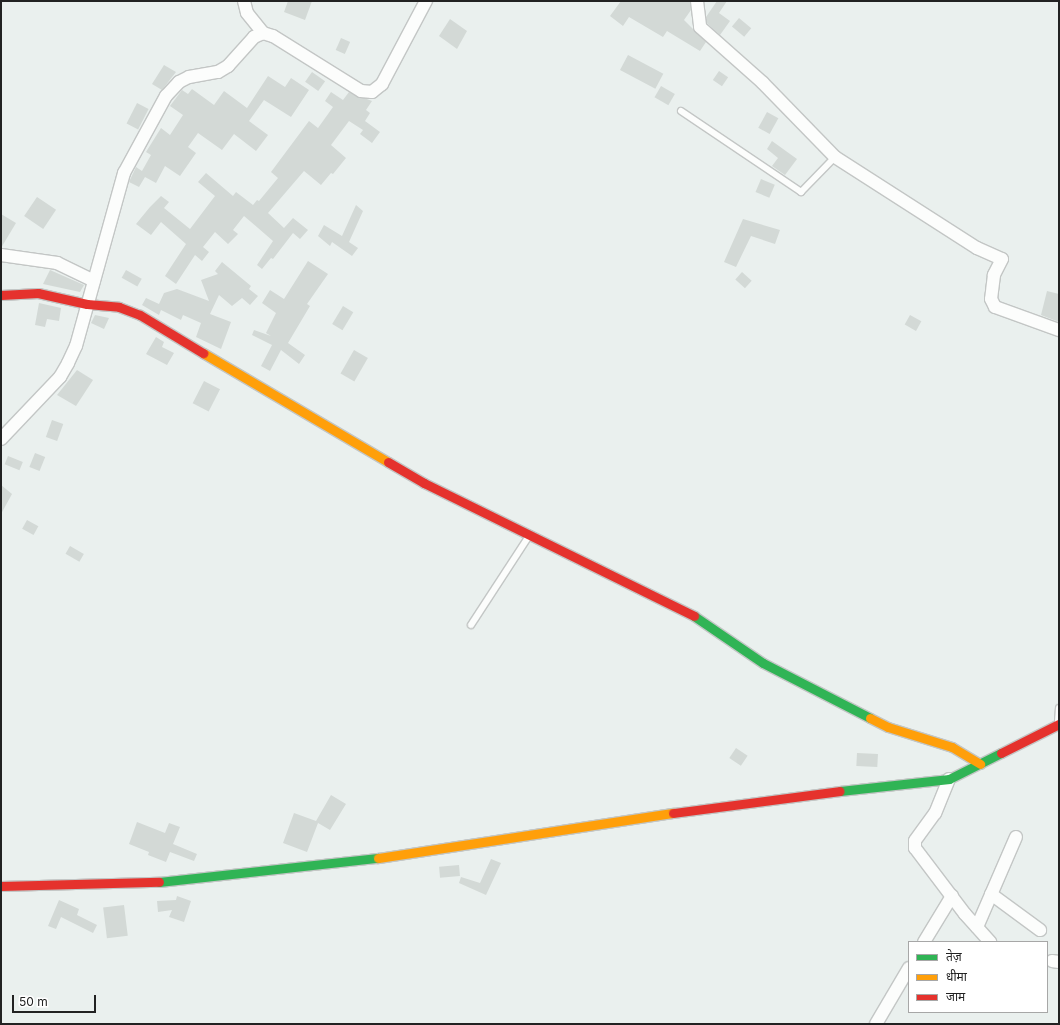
<!DOCTYPE html>
<meta charset="utf-8">
<style>
body{margin:0}
#map{position:relative;width:1060px;height:1025px;overflow:hidden;background:#eaf0ee;font-family:Inter,"Noto Sans Devanagari",sans-serif}
div>[style]{position:absolute}
[style*='--x']{left:calc(var(--x)*1px);top:calc(var(--y)*1px);width:calc(var(--w)*1px);rotate:calc(var(--a)*1deg)}
.building>*{inset:0;background:#d3d9d6;transform-origin:0 0}
.roads{filter:drop-shadow(1px 0 #c3c6c5) drop-shadow(-1px 0 #c3c6c5) drop-shadow(0 1px #c3c6c5) drop-shadow(0 -1px #c3c6c5)}
.lane>*{height:6px;margin:-3px;padding:0 3px;transform-origin:3px;border-radius:3px;background:#fcfdfc}
.street>*{height:12px;margin:-6px;padding:0 6px;transform-origin:6px;border-radius:6px;background:#fcfdfc}
.fast>*{height:9px;margin:-4.5px;padding:0 4.5px;transform-origin:4.5px;border-radius:4.5px;background:#30b455}
.slow>*{height:9px;margin:-4.5px;padding:0 4.5px;transform-origin:4.5px;border-radius:4.5px;background:#ff9f0a}
.jam>*{height:9px;margin:-4.5px;padding:0 4.5px;transform-origin:4.5px;border-radius:4.5px;background:#e5322d}
span{translate:-50% -50%;white-space:nowrap;text-align:center;line-height:1.15;-webkit-text-stroke:3px #fff;paint-order:stroke}
.frame{position:absolute;inset:0;border:2px solid #222;pointer-events:none}
.legend{position:absolute;left:908px;top:941px;width:140px;height:72px;box-sizing:border-box;background:#fff;border:1px solid #a7a7a7;margin:0;padding:5px 7px;list-style:none;font-size:12px;color:#222}
.legend li{display:flex;align-items:center;gap:8px;height:20px}
.legend b{width:20px;border:1px solid #a7a7a7}
.scale{position:absolute;left:12px;top:995px;width:84px;height:18px;box-sizing:border-box;border:2px solid #222;border-top:0;padding-left:5px;font-size:12px;line-height:14px;white-space:nowrap;color:#222;-webkit-text-stroke:3px #fff;paint-order:stroke}
</style>
<div id="map">
<div class="building">
<i style="clip-path:polygon(288px 1px,312px 1px,305px 20px,284px 12px)"></i>
<i style="clip-path:polygon(621px 1px,690px 1px,691px 10px,684px 20px,706px 42px,700px 51px,667px 31px,663px 37px,629px 17px,623px 26px,610px 16px)"></i>
<i style="clip-path:polygon(717px 1px,727px 1px,719px 13px,730px 21px,720px 35px,707px 23px,706px 17px)"></i>
<i style="left:739px;top:18px;width:16px;height:11px;rotate:40deg"></i>
<i style="clip-path:polygon(450px 19px,467px 31px,457px 49px,439px 36px)"></i>
<i style="left:341px;top:38px;width:10px;height:13px;rotate:24deg"></i>
<i style="left:628px;top:55px;width:40px;height:17px;rotate:28deg"></i>
<i style="clip-path:polygon(164px 65px,176px 72px,162px 90px,152px 84px)"></i>
<i style="left:719px;top:71px;width:11px;height:11px;rotate:34deg"></i>
<i style="left:312px;top:72px;width:16px;height:12px;rotate:35deg"></i>
<i style="clip-path:polygon(268px 76px,285px 87px,291px 78px,309px 90px,291px 117px,264px 100px,249px 121px,268px 135px,256px 151px,234px 134px,222px 150px,198px 133px,188px 147px,196px 153px,180px 176px,165px 166px,156px 183px,145px 177px,139px 187px,129px 182px,136px 167px,142px 171px,151px 155px,146px 152px,161px 128px,170px 135px,183px 115px,170px 106px,182px 90px,188px 94px,192px 89px,214px 105px,224px 91px,247px 108px)"></i>
<i style="left:661px;top:86px;width:16px;height:13px;rotate:30deg"></i>
<i style="clip-path:polygon(331px 92px,343px 100px,349px 92px,372px 101px,366px 110px,370px 113px,365px 121px,380px 132px,372px 143px,360px 134px,363px 130px,349px 121px,331px 145px,346px 158px,333px 174px,331px 173px,321px 185px,304px 171px,268px 213px,284px 228px,293px 218px,308px 230px,300px 239px,293px 233px,273px 259px,271px 258px,262px 269px,257px 265px,273px 241px,244px 216px,233px 230px,238px 234px,228px 244px,215px 232px,203px 247px,209px 252px,202px 261px,195px 255px,176px 284px,165px 276px,186px 244px,161px 222px,151px 235px,136px 224px,150px 207px,161px 196px,169px 202px,164px 208px,190px 229px,215px 196px,198px 182px,206px 173px,233px 196px,236px 192px,253px 205px,257px 200px,259px 201px,278px 178px,271px 172px,309px 121px,318px 128px,333px 107px,325px 101px)"></i>
<i style="left:137px;top:103px;width:13px;height:23px;rotate:27deg"></i>
<i style="left:767px;top:112px;width:13px;height:18px;rotate:29deg"></i>
<i style="clip-path:polygon(772px 141px,797px 159px,785px 175px,772px 166px,778px 158px,767px 149px)"></i>
<i style="left:761px;top:179px;width:15px;height:14px;rotate:23deg"></i>
<i style="left:37px;top:197px;width:23px;height:23px;rotate:34deg"></i>
<i style="clip-path:polygon(356px 205px,363px 211px,349px 242px,358px 248px,352px 256px,332px 242px,330px 246px,318px 236px,324px 225px,342px 236px)"></i>
<i style="clip-path:polygon(1px 214px,16px 223px,1px 248px)"></i>
<i style="clip-path:polygon(743px 219px,780px 230px,775px 244px,751px 236px,736px 267px,724px 262px)"></i>
<i style="clip-path:polygon(308px 261px,328px 274px,307px 304px,310px 306px,288px 343px,305px 355px,299px 364px,281px 350px,270px 371px,261px 366px,272px 345px,252px 335px,254px 330px,271px 336px,266px 333px,276px 313px,262px 303px,270px 290px,284px 299px)"></i>
<i style="clip-path:polygon(222px 262px,251px 286px,249px 289px,258px 296px,250px 305px,242px 298px,232px 306px,219px 295px,210px 314px,231px 322px,221px 349px,196px 337px,201px 323px,183px 315px,181px 320px,161px 310px,159px 315px,142px 305px,146px 298px,159px 304px,164px 293px,177px 289px,209px 301px,201px 280px,218px 274px,215px 271px)"></i>
<i style="clip-path:polygon(50px 270px,84px 285px,80px 292px,43px 284px)"></i>
<i style="left:126px;top:270px;width:18px;height:9px;rotate:29deg"></i>
<i style="left:742px;top:272px;width:13px;height:10px;rotate:42deg"></i>
<i style="clip-path:polygon(1047px 291px,1059px 294px,1059px 322px,1041px 315px)"></i>
<i style="clip-path:polygon(39px 303px,61px 308px,59px 321px,47px 319px,45px 327px,35px 325px)"></i>
<i style="left:343px;top:306px;width:12px;height:21px;rotate:31deg"></i>
<i style="clip-path:polygon(95px 315px,109px 318px,104px 329px,91px 323px)"></i>
<i style="left:910px;top:315px;width:13px;height:11px;rotate:29deg"></i>
<i style="clip-path:polygon(156px 337px,164px 342px,162px 347px,174px 353px,167px 365px,146px 354px)"></i>
<i style="left:354px;top:350px;width:16px;height:27px;rotate:30deg"></i>
<i style="clip-path:polygon(77px 370px,93px 380px,76px 406px,57px 395px)"></i>
<i style="left:204px;top:381px;width:18px;height:25px;rotate:27deg"></i>
<i style="left:52px;top:420px;width:12px;height:18px;rotate:20deg"></i>
<i style="left:35px;top:453px;width:11px;height:15px;rotate:22deg"></i>
<i style="left:8px;top:456px;width:16px;height:9px;rotate:22deg"></i>
<i style="clip-path:polygon(1px 485px,12px 494px,1px 514px)"></i>
<i style="left:27px;top:520px;width:13px;height:10px;rotate:29deg"></i>
<i style="left:70px;top:546px;width:16px;height:9px;rotate:30deg"></i>
<i style="left:736px;top:748px;width:14px;height:12px;rotate:34deg"></i>
<i style="left:857px;top:753px;width:21px;height:13px;rotate:3deg"></i>
<i style="clip-path:polygon(331px 795px,346px 804px,330px 830px,318px 823px,307px 852px,283px 843px,294px 813px,316px 821px)"></i>
<i style="clip-path:polygon(137px 822px,165px 833px,169px 823px,180px 827px,173px 844px,197px 854px,194px 861px,170px 852px,166px 862px,148px 855px,149px 852px,129px 844px)"></i>
<i style="clip-path:polygon(491px 859px,501px 863px,486px 895px,459px 883px,461px 877px,480px 883px)"></i>
<i style="left:459px;top:865px;width:11px;height:20px;rotate:85deg"></i>
<i style="clip-path:polygon(177px 896px,191px 901px,184px 922px,169px 917px,172px 910px,158px 912px,157px 901px,176px 900px)"></i>
<i style="clip-path:polygon(59px 900px,79px 909px,77px 915px,97px 925px,93px 933px,61px 917px,56px 929px,48px 926px)"></i>
<i style="left:124px;top:905px;width:31px;height:21px;rotate:83deg"></i>
</div>
<div class="roads">
<div class="lane">
<i style="--x:681;--y:111;--w:145;--a:34"></i>
<i style="--x:801;--y:192;--w:49;--a:-45.8"></i>
<i style="--x:471;--y:625;--w:106;--a:-56.9"></i>
<i style="--x:1058;--y:722;--w:14;--a:-86"></i>
</div>
<div class="street">
<i style="--x:244;--y:1;--w:12;--a:76"></i>
<i style="--x:247;--y:13;--w:26;--a:51"></i>
<i style="--x:697;--y:1;--w:26;--a:83"></i>
<i style="--x:700;--y:27;--w:84;--a:41.6"></i>
<i style="--x:763;--y:83;--w:103;--a:45.8"></i>
<i style="--x:835;--y:157;--w:169;--a:32.7"></i>
<i style="--x:977;--y:248;--w:27;--a:24"></i>
<i style="--x:1002;--y:259;--w:18;--a:117"></i>
<i style="--x:994;--y:275;--w:24;--a:97"></i>
<i style="--x:991;--y:299;--w:9;--a:63"></i>
<i style="--x:995;--y:307;--w:68;--a:19.8"></i>
<i style="--x:1;--y:255;--w:57;--a:8.1"></i>
<i style="--x:57;--y:263;--w:41;--a:25.9"></i>
<i style="--x:1;--y:439;--w:86;--a:-46.4"></i>
<i style="--x:60;--y:377;--w:16;--a:-60"></i>
<i style="--x:68;--y:363;--w:19;--a:-65"></i>
<i style="--x:76;--y:346;--w:180;--a:-74.5"></i>
<i style="--x:124;--y:173;--w:88;--a:-61.4"></i>
<i style="--x:166;--y:96;--w:19;--a:-47"></i>
<i style="--x:179;--y:82;--w:11;--a:-27"></i>
<i style="--x:189;--y:77;--w:29;--a:-10"></i>
<i style="--x:218;--y:72;--w:12;--a:-31"></i>
<i style="--x:228;--y:66;--w:39;--a:-48"></i>
<i style="--x:254;--y:37;--w:10;--a:-24"></i>
<i style="--x:263;--y:33;--w:10;--a:17"></i>
<i style="--x:273;--y:36;--w:104;--a:32"></i>
<i style="--x:361;--y:91;--w:11;--a:5"></i>
<i style="--x:372;--y:92;--w:13;--a:-39"></i>
<i style="--x:382;--y:84;--w:94;--a:-62.1"></i>
<i style="--x:949;--y:779;--w:37;--a:112"></i>
<i style="--x:935;--y:813;--w:34;--a:126"></i>
<i style="--x:915;--y:841;--w:7;--a:90"></i>
<i style="--x:915;--y:848;--w:83;--a:52.9"></i>
<i style="--x:965;--y:914;--w:38;--a:48"></i>
<i style="--x:991;--y:894;--w:61;--a:36.3"></i>
<i style="--x:977;--y:927;--w:98;--a:-66.6"></i>
<i style="--x:924;--y:942;--w:54;--a:-58.7"></i>
<i style="--x:1052;--y:961;--w:7;--a:8"></i>
<i style="--x:876;--y:1024;--w:65;--a:-59.5"></i>
</div>
<div class="fast">
<i style="--x:694;--y:616;--w:83;--a:34.3"></i>
<i style="--x:763;--y:663;--w:120;--a:27.2"></i>
<i style="--x:840;--y:791;--w:110;--a:-6.3"></i>
<i style="--x:949;--y:779;--w:58;--a:-26.6"></i>
<i style="--x:159;--y:882;--w:220;--a:-6.3"></i>
</div>
<div class="slow">
<i style="--x:203;--y:353;--w:215;--a:30.5"></i>
<i style="--x:870;--y:718;--w:20;--a:27"></i>
<i style="--x:888;--y:727;--w:67;--a:17.4"></i>
<i style="--x:952;--y:747;--w:33;--a:31"></i>
<i style="--x:378;--y:858;--w:298;--a:-8.7"></i>
</div>
<div class="jam">
<i style="--x:1;--y:295;--w:37;--a:-3"></i>
<i style="--x:38;--y:293;--w:50;--a:12.7"></i>
<i style="--x:87;--y:304;--w:32;--a:5"></i>
<i style="--x:119;--y:307;--w:22;--a:21"></i>
<i style="--x:140;--y:315;--w:74;--a:31.1"></i>
<i style="--x:388;--y:462;--w:42;--a:30.3"></i>
<i style="--x:424;--y:483;--w:301;--a:26.2"></i>
<i style="--x:1001;--y:753;--w:65;--a:-26.6"></i>
<i style="--x:673;--y:813;--w:168;--a:-7.5"></i>
<i style="--x:1;--y:886;--w:158;--a:-1.5"></i>
</div>
</div>
<div class="frame"></div>
<ul class="legend">
<li><b style="height:5px;background:#30b455"></b>तेज़</li>
<li><b style="height:5px;background:#ff9f0a"></b>धीमा</li>
<li><b style="height:5px;background:#e5322d"></b>जाम</li>
</ul>
<div class="scale">50 m</div>
</div>
